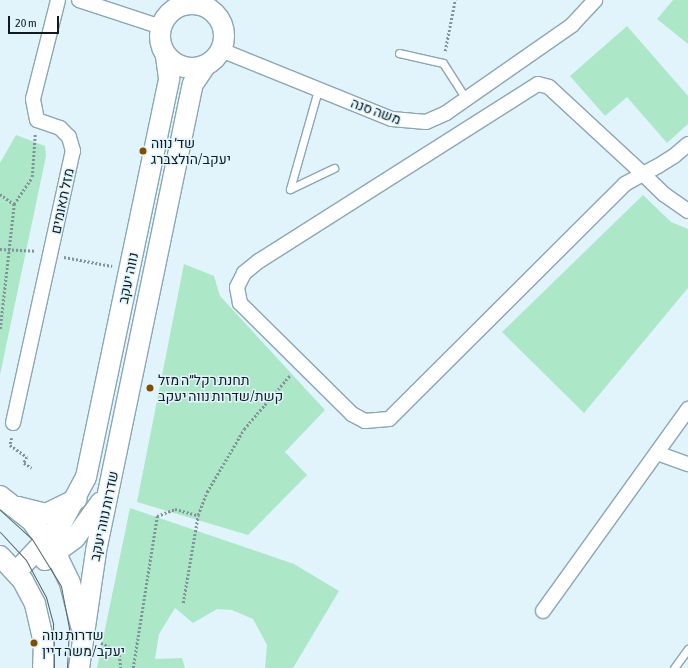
<!DOCTYPE html>
<meta charset="utf-8">
<style>
body{margin:0}
#map{position:relative;width:688px;height:668px;overflow:hidden;background:#e1f4fc;font-family:"Asap Condensed",Heebo,sans-serif}
div>[style]{position:absolute}
[style*='--x']{left:calc(var(--x)*1px);top:calc(var(--y)*1px);width:calc(var(--w)*1px);rotate:calc(var(--a)*1deg)}
.green>*{inset:0;background:#ace8c7}
.path>*{height:2.5px;margin-top:-1.25px;transform-origin:0;background:repeating-linear-gradient(90deg,#829298 0 2px,transparent 0 4px)}
.roads{filter:drop-shadow(1px 0 #8aa7b3) drop-shadow(-1px 0 #8aa7b3) drop-shadow(0 1px #8aa7b3) drop-shadow(0 -1px #8aa7b3)}
.lane>*{height:7px;margin:-3.5px;padding:0 3.5px;transform-origin:3.5px;border-radius:3.5px;background:#fff}
.street>*{height:14px;margin:-7px;padding:0 7px;transform-origin:7px;border-radius:7px;background:#fff}
.secondary>*{height:20px;margin:-10px;padding:0 10px;transform-origin:10px;border-radius:10px;background:#fff}
.secondary>.ring{margin:-10px;padding:0;box-sizing:content-box;background:none;border:20px solid #fff;border-radius:50%}
.tram>*{height:1px;margin:-0.5px;padding:0 0.5px;transform-origin:0.5px;border-radius:0.5px;background:#556469}
.dots>*{width:11px;height:11px;translate:-50% -50%;box-sizing:border-box;border:2px solid #e1f4fc;border-radius:50%}
span{translate:-50% -50%;white-space:nowrap;text-align:center;line-height:1.15;-webkit-text-stroke:3px #e1f4fc;paint-order:stroke}
.street-label{font-size:14px;color:#0f1b1f}
.poi-label{font-size:14px;color:#0f1b1f}
.left{translate:0 -50%;text-align:left}
.scale{position:absolute;left:8px;top:16px;width:51px;height:18px;box-sizing:border-box;border:2px solid #0f1b1f;border-top:0;padding-left:5px;font-size:12px;line-height:14px;white-space:nowrap;color:#0f1b1f;-webkit-text-stroke:3px #e1f4fc;paint-order:stroke}
</style>
<div id="map">
<div class="green">
<i style="clip-path:polygon(673px 0,688px 0,688px 44px,657px 19px)"></i>
<i style="clip-path:polygon(627px 26px,688px 96px,688px 124px,667px 143px,627px 97px,605px 116px,570px 76px)"></i>
<i style="clip-path:polygon(16px 135px,45px 146px,46px 156px,0 375px,0 163px)"></i>
<i style="clip-path:polygon(643px 195px,671px 222px,688px 229px,688px 288px,584px 413px,502px 332px)"></i>
<i style="clip-path:polygon(184px 264px,214px 276px,220px 296px,325px 410px,285px 452px,307px 475px,248px 535px,137px 502px)"></i>
<i style="clip-path:polygon(130px 508px,294px 564px,339px 591px,293px 668px,265px 668px,267px 645px,253px 619px,232px 610px,217px 609px,193px 623px,175px 608px,159px 634px,155px 659px,182px 658px,185px 668px,97px 668px)"></i>
</div>
<div class="path">
<i style="--x:445;--y:51;--w:52;--a:-78.9"></i>
<i style="--x:0;--y:194;--w:17;--a:36"></i>
<i style="--x:0;--y:249;--w:35;--a:3"></i>
<i style="--x:64;--y:257;--w:49;--a:10.6"></i>
<i style="--x:0;--y:329;--w:126;--a:-83.6"></i>
<i style="--x:14;--y:204;--w:32;--a:-56"></i>
<i style="--x:32;--y:177;--w:43;--a:-86"></i>
<i style="--x:12;--y:438;--w:7;--a:106"></i>
<i style="--x:10;--y:445;--w:21;--a:35"></i>
<i style="--x:27;--y:457;--w:7;--a:117"></i>
<i style="--x:24;--y:463;--w:9;--a:32"></i>
<i style="--x:183;--y:603;--w:89;--a:-80.3"></i>
<i style="--x:198;--y:515;--w:25;--a:-69"></i>
<i style="--x:207;--y:492;--w:73;--a:-59.6"></i>
<i style="--x:244;--y:429;--w:72;--a:-49.5"></i>
<i style="--x:101;--y:643;--w:20;--a:24"></i>
<i style="--x:119;--y:651;--w:17;--a:83"></i>
<i style="--x:133;--y:668;--w:154;--a:-81"></i>
<i style="--x:157;--y:516;--w:19;--a:-21"></i>
<i style="--x:175;--y:509;--w:24;--a:15"></i>
</div>
<div class="roads">
<div class="lane">
<i style="--x:399;--y:53;--w:45;--a:12.8"></i>
<i style="--x:443;--y:63;--w:43;--a:57.4"></i>
<i style="--x:318;--y:90;--w:103;--a:105.8"></i>
<i style="--x:290;--y:189;--w:49;--a:-25.5"></i>
<i style="--x:674;--y:668;--w:24;--a:-54"></i>
</div>
<div class="street">
<i style="--x:79;--y:0;--w:86;--a:18.2"></i>
<i style="--x:221;--y:50;--w:184;--a:22"></i>
<i style="--x:392;--y:119;--w:34;--a:5"></i>
<i style="--x:426;--y:122;--w:22;--a:-24"></i>
<i style="--x:446;--y:113;--w:154;--a:-34.9"></i>
<i style="--x:572;--y:25;--w:34;--a:-47"></i>
<i style="--x:688;--y:144;--w:18;--a:139"></i>
<i style="--x:674;--y:156;--w:19;--a:148"></i>
<i style="--x:658;--y:166;--w:17;--a:152"></i>
<i style="--x:643;--y:174;--w:21;--a:151"></i>
<i style="--x:625;--y:184;--w:333;--a:135.1"></i>
<i style="--x:389;--y:419;--w:24;--a:175"></i>
<i style="--x:365;--y:421;--w:15;--a:-152"></i>
<i style="--x:352;--y:414;--w:158;--a:-135.3"></i>
<i style="--x:240;--y:303;--w:16;--a:-101"></i>
<i style="--x:237;--y:287;--w:16;--a:-63"></i>
<i style="--x:244;--y:273;--w:19;--a:-39"></i>
<i style="--x:259;--y:261;--w:330;--a:-32.4"></i>
<i style="--x:538;--y:84;--w:11;--a:15"></i>
<i style="--x:549;--y:87;--w:128;--a:42.8"></i>
<i style="--x:643;--y:174;--w:30;--a:44"></i>
<i style="--x:665;--y:195;--w:28;--a:35"></i>
<i style="--x:13;--y:423;--w:279;--a:-77.6"></i>
<i style="--x:73;--y:151;--w:15;--a:-106"></i>
<i style="--x:69;--y:137;--w:13;--a:-135"></i>
<i style="--x:60;--y:128;--w:24;--a:-161"></i>
<i style="--x:37;--y:120;--w:21;--a:-101"></i>
<i style="--x:33;--y:99;--w:102;--a:-75.8"></i>
<i style="--x:657;--y:453;--w:33;--a:20"></i>
<i style="--x:543;--y:611;--w:249;--a:-54.3"></i>
</div>
<div class="secondary">
<i class="ring" style="left:160px;top:4px;width:44px;height:44px"></i>
<i style="--x:0;--y:496;--w:39;--a:38"></i>
<i style="--x:31;--y:520;--w:42;--a:53.7"></i>
<i style="--x:56;--y:554;--w:32;--a:64"></i>
<i style="--x:70;--y:583;--w:44;--a:75.7"></i>
<i style="--x:18;--y:507;--w:29;--a:14"></i>
<i style="--x:46;--y:514;--w:34;--a:-26"></i>
<i style="--x:0;--y:556;--w:34;--a:47"></i>
<i style="--x:23;--y:581;--w:26;--a:62"></i>
<i style="--x:35;--y:604;--w:39;--a:77"></i>
<i style="--x:44;--y:642;--w:26;--a:92"></i>
<i style="--x:45;--y:560;--w:37;--a:-36"></i>
<i style="--x:75;--y:538;--w:44;--a:-54.2"></i>
<i style="--x:16;--y:572;--w:66;--a:-46.8"></i>
<i style="--x:61;--y:524;--w:53;--a:-62"></i>
<i style="--x:86;--y:477;--w:408;--a:-78.2"></i>
<i style="--x:169;--y:78;--w:22;--a:-98"></i>
<i style="--x:79;--y:668;--w:118;--a:-81.7"></i>
<i style="--x:96;--y:551;--w:477;--a:-78.3"></i>
<i style="--x:193;--y:84;--w:22;--a:-56"></i>
</div>
</div>
<div class="tram">
<i style="--x:0;--y:510;--w:43;--a:42.2"></i>
<i style="--x:32;--y:539;--w:55;--a:58.3"></i>
<i style="--x:61;--y:586;--w:43;--a:79.2"></i>
<i style="--x:69;--y:628;--w:40;--a:92.9"></i>
<i style="--x:0;--y:532;--w:38;--a:47"></i>
<i style="--x:26;--y:560;--w:42;--a:61.6"></i>
<i style="--x:46;--y:597;--w:28;--a:75"></i>
<i style="--x:53;--y:624;--w:44;--a:88.7"></i>
</div>
<div class="dots">
<i style="left:143px;top:151px;background:#854c00"></i>
<i style="left:150px;top:388px;background:#854c00"></i>
<i style="left:34px;top:643px;background:#854c00"></i>
</div>
<div class="street-label">
<span style="left:376px;top:111px;rotate:20deg">משה סנה</span>
<span style="left:62px;top:201px;rotate:-78deg">מזל תאומים</span>
<span style="left:128px;top:278px;rotate:-78deg">נווה יעקב</span>
<span style="left:104px;top:516px;rotate:-78deg">שדרות נווה יעקב</span>
</div>
<div class="poi-label">
<span class="left" style="left:151px;top:151px">שד׳ נווה<br>יעקב/הולצברג</span>
<span class="left" style="left:158px;top:388px">תחנת רקל״ה מזל<br>קשת/שדרות נווה יעקב</span>
<span class="left" style="left:42px;top:643px">שדרות נווה<br>יעקב/משה דיין</span>
</div>
<div class="scale">20 m</div>
</div>
